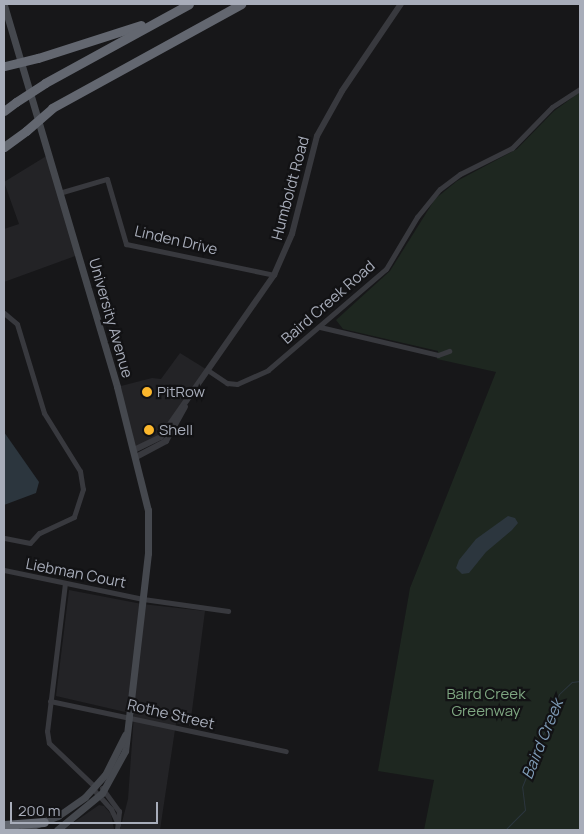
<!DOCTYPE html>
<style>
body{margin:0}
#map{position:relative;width:584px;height:834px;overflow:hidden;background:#171719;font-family:Manrope,sans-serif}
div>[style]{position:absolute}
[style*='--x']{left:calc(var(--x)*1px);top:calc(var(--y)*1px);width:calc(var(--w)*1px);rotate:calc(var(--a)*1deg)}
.built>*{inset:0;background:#232326}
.green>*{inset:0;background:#1e2720}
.water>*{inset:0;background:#2c363e}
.stream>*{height:1px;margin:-0.5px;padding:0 0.5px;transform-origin:0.5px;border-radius:0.5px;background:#2c363e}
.minor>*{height:5px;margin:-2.5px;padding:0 2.5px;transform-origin:2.5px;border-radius:2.5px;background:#38393e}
.tertiary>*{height:6px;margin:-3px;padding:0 3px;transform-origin:3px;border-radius:3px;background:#38393e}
.secondary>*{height:7px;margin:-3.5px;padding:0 3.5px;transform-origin:3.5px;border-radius:3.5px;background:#45484e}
.motorway>*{height:9px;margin:-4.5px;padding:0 4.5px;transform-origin:4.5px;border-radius:4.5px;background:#636770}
.motorway-bridge>*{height:9px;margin:-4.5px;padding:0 4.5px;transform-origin:4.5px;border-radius:4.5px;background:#636770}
.dots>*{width:14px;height:14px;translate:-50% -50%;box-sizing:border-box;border:2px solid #121214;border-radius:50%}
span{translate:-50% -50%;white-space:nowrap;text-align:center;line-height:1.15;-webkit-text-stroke:4.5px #121214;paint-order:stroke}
.street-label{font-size:15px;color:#a8adba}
.poi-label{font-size:15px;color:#a8adba}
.left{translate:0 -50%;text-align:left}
.park-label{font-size:15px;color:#7ea681}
.water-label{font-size:16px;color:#7e9bb6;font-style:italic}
.frame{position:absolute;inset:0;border:5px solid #a8adba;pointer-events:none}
.scale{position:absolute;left:10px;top:802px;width:148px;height:22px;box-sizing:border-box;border:2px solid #a8adba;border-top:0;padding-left:6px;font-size:15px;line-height:18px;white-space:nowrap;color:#a8adba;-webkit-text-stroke:4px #121214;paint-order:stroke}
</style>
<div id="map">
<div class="built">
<i style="clip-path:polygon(48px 155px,78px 255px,4px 282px,4px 229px,19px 224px,4px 182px)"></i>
<i style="clip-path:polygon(180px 353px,209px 371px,163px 434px,134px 450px,117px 387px,152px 378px,161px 379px)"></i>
<i style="clip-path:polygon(69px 590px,142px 604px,205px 611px,190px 726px,176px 723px,160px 830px,63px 830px,99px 805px,104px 806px,111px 814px,114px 829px,120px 830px,128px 799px,134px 714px,56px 696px)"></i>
</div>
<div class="green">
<i style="clip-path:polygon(580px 92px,580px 830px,424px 830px,434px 780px,378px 771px,410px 588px,496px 372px,437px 359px,438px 351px,343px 329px,336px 320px,390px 271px,435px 199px,457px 181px,517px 149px,554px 111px)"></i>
</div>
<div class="water">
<i style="clip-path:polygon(4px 432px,39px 482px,36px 493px,4px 505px)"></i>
<i style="clip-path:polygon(508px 516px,515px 518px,518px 523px,512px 530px,486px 552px,469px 573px,462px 574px,456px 568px,459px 560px,476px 539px)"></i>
</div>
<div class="stream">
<i style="--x:505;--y:830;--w:28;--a:-45"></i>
<i style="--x:525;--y:810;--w:23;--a:-97"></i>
<i style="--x:522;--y:787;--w:100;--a:-68.3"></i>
<i style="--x:559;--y:694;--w:18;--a:-43"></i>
<i style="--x:572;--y:682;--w:8;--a:-7"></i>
</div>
<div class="minor">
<i style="--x:59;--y:193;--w:50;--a:-16.3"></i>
<i style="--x:107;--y:179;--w:68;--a:73.7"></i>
<i style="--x:126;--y:244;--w:151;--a:11.8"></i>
<i style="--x:4;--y:313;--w:17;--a:40"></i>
<i style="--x:17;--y:324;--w:93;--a:73.1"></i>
<i style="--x:44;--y:413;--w:68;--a:58.2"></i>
<i style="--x:80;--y:471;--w:18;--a:81"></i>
<i style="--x:83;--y:489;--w:29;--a:108"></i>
<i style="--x:74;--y:517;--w:38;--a:155"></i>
<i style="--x:39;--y:533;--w:13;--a:132"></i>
<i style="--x:30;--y:543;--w:26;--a:-169"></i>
<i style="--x:320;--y:327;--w:121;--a:13.3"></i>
<i style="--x:438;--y:355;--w:12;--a:-20"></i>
<i style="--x:209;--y:371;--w:22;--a:34"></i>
<i style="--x:227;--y:383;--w:10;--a:6"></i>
<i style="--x:237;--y:384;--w:34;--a:-24"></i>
<i style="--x:268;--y:370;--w:155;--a:-40.6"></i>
<i style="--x:386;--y:269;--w:61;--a:-59.2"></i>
<i style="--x:417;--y:217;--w:36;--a:-51"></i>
<i style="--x:440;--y:189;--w:25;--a:-37"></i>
<i style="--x:460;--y:174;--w:58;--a:-26.6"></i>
<i style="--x:512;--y:148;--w:57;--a:-45.7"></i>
<i style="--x:552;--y:107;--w:33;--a:-33"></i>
<i style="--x:4;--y:570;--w:142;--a:11.8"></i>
<i style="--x:143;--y:599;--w:86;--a:8"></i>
<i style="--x:65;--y:583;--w:149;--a:96.9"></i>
<i style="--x:47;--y:731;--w:12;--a:81"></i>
<i style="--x:49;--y:743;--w:64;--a:43.7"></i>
<i style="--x:50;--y:701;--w:241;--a:12"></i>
<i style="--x:102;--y:788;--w:29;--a:54"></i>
<i style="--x:119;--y:811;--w:19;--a:96"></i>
<i style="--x:93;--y:789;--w:27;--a:48"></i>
<i style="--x:111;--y:809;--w:17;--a:65"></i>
</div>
<div class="tertiary">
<i style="--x:134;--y:450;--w:30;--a:-26"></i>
<i style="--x:161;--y:437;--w:198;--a:-55.1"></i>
<i style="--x:274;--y:275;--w:45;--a:-66.3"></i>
<i style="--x:292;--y:234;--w:101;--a:-75.7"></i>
<i style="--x:317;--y:136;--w:51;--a:-60.9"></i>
<i style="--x:342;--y:91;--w:105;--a:-55.9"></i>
<i style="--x:136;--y:457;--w:34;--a:-28"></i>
<i style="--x:166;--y:441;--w:39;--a:-61"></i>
</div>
<div class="secondary">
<i style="--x:4;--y:5;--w:398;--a:73.5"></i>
<i style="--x:117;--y:387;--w:127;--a:75.9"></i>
<i style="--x:148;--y:510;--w:43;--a:90"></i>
<i style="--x:148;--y:553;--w:199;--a:96.6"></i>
<i style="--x:125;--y:751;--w:48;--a:118.7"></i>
<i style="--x:102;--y:793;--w:58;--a:140.6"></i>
<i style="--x:23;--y:830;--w:38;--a:-22"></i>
<i style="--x:58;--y:816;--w:33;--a:-35"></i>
<i style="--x:85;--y:797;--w:30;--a:-48"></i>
<i style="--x:105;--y:775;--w:45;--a:-63.4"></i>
</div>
<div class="motorway">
<i style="--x:38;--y:58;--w:108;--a:-17.8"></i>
<i style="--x:45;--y:83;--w:164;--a:-28.7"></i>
<i style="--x:52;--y:108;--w:216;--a:-28.8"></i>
<i style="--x:4;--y:111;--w:15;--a:-37"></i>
<i style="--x:4;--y:147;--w:27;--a:-36"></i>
<i style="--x:4;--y:825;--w:40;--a:-4.3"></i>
</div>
<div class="motorway-bridge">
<i style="--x:5;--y:66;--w:34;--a:-14"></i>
<i style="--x:16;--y:102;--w:35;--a:-33"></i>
<i style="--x:26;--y:131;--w:35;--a:-41"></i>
</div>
<div class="dots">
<i style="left:147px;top:392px;background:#fcb72c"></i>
<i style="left:149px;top:430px;background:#fcb72c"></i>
</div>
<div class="street-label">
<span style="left:290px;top:188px;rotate:-75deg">Humboldt Road</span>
<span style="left:176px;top:240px;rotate:13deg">Linden Drive</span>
<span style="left:328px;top:302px;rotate:-41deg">Baird Creek Road</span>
<span style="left:111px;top:318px;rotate:74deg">University Avenue</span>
<span style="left:76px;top:573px;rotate:11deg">Liebman Court</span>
<span style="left:171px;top:714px;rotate:13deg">Rothe Street</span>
</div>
<div class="poi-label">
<span class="left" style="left:157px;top:392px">PitRow</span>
<span class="left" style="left:159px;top:430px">Shell</span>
</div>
<div class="park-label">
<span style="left:486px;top:702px">Baird Creek<br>Greenway</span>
</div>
<div class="water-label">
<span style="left:542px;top:739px;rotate:-68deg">Baird Creek</span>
</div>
<div class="frame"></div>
<div class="scale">200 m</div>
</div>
